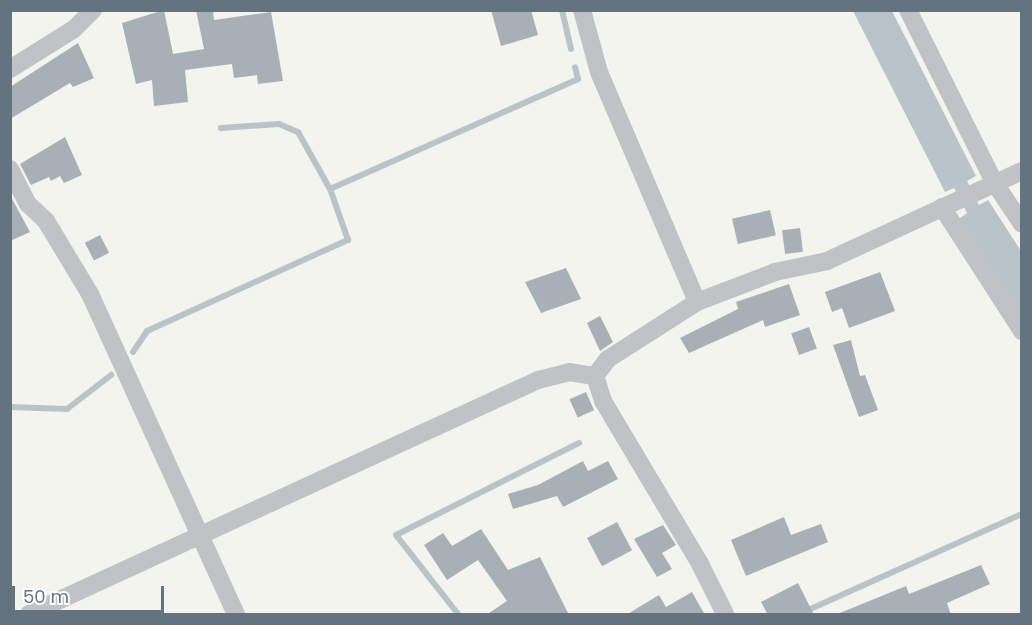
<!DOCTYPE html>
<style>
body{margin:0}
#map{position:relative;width:1032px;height:625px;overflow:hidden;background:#f4f4ef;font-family:Poppins,sans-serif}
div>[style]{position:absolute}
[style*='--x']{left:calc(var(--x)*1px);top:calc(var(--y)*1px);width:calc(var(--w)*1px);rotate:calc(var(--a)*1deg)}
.water>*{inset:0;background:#b9c4c9}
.stream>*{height:6px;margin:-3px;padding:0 3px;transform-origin:3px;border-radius:3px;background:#b9c4c9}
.building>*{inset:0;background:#a7b0b4;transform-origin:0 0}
.street>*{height:18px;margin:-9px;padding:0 9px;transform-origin:9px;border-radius:9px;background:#bfc3c6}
span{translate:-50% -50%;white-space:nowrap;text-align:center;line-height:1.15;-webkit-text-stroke:6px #fff;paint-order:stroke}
.frame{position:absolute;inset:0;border:12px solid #637480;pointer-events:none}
.scale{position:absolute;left:12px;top:586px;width:152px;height:27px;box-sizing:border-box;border:3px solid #637480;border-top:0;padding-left:8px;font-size:18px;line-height:21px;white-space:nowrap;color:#637480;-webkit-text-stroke:4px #fff;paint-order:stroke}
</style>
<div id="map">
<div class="water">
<i style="clip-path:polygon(853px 11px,892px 11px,976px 176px,967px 181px,979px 205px,988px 200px,1021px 251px,1021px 315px,959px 219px,967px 213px,954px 188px,945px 192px)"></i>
</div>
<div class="stream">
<i style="--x:562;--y:10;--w:40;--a:77"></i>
<i style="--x:221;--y:128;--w:58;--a:-3.9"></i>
<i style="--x:279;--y:124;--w:21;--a:23"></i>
<i style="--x:298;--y:132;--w:65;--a:60.7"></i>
<i style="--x:330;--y:189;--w:271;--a:-23.9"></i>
<i style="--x:578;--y:79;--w:12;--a:-104"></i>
<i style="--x:133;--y:352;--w:25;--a:-56"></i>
<i style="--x:147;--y:331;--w:221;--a:-24.4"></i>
<i style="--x:348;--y:240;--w:54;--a:-109.4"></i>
<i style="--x:10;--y:407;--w:57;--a:2"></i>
<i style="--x:67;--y:409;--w:56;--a:-37.7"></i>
<i style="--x:806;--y:611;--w:237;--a:-24.2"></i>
<i style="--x:458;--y:614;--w:100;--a:-128.1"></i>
<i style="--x:396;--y:535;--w:205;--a:-26.7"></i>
</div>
<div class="building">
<i style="clip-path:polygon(164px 10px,173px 54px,204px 49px,196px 10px,213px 10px,214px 20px,271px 12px,283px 81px,258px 84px,257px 75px,234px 78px,232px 64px,185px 70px,188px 102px,154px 106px,152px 80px,136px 84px,122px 23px)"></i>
<i style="clip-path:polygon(491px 10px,531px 10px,538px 35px,501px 46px)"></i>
<i style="clip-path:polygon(78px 43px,94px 78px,73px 87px,70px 83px,10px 119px,10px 87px)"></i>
<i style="clip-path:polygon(65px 137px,82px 175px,64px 183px,60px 176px,51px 181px,49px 177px,31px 185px,20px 164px)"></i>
<i style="clip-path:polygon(10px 195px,30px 232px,10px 241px)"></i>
<i style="left:770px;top:210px;width:26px;height:39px;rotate:77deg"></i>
<i style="left:800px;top:228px;width:24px;height:18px;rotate:83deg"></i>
<i style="left:100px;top:235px;width:20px;height:17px;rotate:63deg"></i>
<i style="clip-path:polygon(566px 268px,581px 299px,541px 313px,525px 282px)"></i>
<i style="clip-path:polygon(880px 272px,895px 311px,849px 328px,842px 308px,832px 312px,825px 292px)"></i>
<i style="clip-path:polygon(789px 284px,800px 315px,765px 327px,763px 320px,689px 353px,680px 338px,738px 309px,736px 302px)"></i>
<i style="clip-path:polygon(600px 316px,613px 342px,600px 351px,587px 323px)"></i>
<i style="left:809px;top:327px;width:23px;height:19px;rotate:70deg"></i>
<i style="clip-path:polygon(851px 340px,860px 376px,865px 375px,878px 410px,859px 417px,833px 345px)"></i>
<i style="left:586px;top:392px;width:20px;height:18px;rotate:66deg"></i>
<i style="clip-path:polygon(583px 461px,588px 471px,608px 461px,618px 479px,563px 507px,557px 496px,513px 509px,508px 494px,538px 485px)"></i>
<i style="clip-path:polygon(784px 517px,791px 535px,821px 524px,828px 542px,746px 576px,731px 540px)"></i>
<i style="left:617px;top:522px;width:32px;height:34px;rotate:62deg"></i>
<i style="clip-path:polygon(663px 525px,676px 545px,662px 553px,672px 569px,657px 577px,634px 539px)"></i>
<i style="clip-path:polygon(481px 529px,508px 570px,540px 557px,569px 615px,486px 615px,507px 601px,478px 560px,447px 580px,424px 545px,443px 533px,452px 546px)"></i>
<i style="clip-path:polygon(981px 565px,990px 584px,947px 603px,951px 615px,835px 615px,906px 586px,909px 594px)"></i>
<i style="clip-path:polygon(798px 583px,814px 615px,768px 615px,761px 602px)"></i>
<i style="clip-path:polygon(692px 592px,705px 615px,626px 615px,659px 595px,666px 607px)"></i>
</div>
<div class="street">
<i style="--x:582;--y:10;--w:64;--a:74.7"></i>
<i style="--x:599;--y:72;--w:250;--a:66.9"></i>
<i style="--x:908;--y:10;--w:192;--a:63.4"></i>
<i style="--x:994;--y:182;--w:50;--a:56.3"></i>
<i style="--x:10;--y:69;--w:75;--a:-32"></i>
<i style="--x:74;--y:29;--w:27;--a:-45"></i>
<i style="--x:10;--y:169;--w:39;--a:63"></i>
<i style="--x:28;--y:204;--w:25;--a:43"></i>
<i style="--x:46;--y:221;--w:85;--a:58.9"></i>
<i style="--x:90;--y:294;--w:352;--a:65.5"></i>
<i style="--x:942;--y:207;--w:148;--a:57.2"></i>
<i style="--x:595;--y:376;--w:21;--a:-53"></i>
<i style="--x:608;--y:359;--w:106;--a:-32.6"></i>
<i style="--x:697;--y:302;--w:84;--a:-21"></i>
<i style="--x:775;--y:272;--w:53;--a:-11.9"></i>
<i style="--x:827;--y:261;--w:215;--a:-24.8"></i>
<i style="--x:595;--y:376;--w:26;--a:72"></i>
<i style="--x:603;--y:401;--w:190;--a:59.2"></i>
<i style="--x:700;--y:564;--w:56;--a:63.4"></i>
<i style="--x:29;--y:614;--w:560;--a:-24.69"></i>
<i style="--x:538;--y:380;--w:32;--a:-14"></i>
<i style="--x:569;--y:372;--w:26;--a:9"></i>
</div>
<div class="frame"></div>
<div class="scale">50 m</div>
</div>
